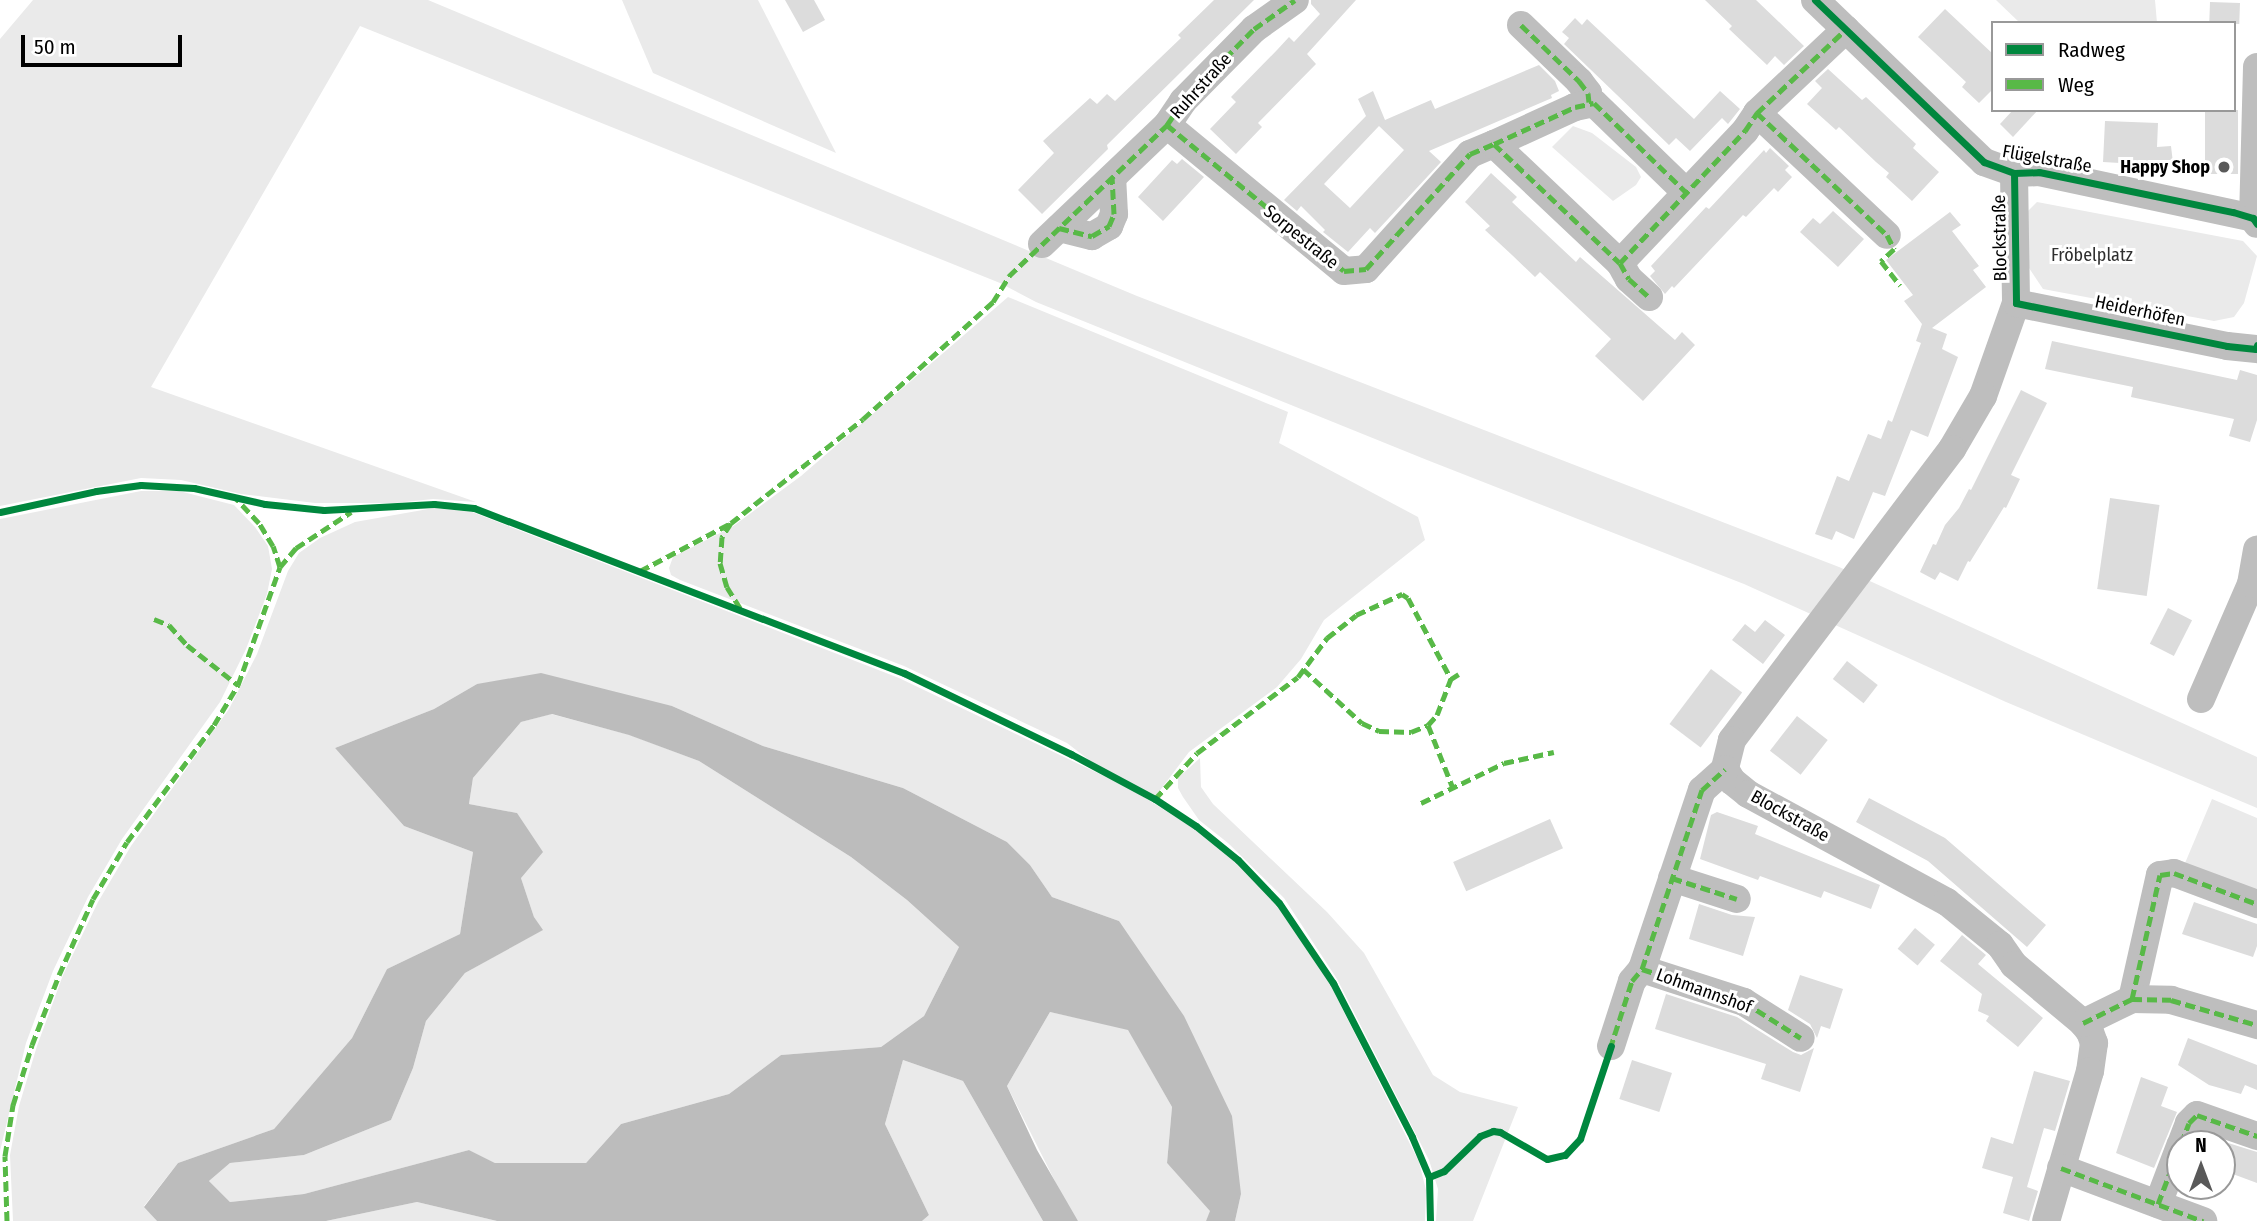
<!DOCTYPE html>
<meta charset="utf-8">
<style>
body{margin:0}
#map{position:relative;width:2257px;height:1221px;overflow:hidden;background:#fff;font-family:"Fira Sans Condensed",sans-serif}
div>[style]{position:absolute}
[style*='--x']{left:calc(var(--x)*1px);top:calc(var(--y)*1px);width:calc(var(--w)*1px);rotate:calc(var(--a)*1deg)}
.green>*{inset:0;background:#eaeaea}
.water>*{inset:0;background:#bcbcbc}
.building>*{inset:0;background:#dcdcdc;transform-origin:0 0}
.minor>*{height:28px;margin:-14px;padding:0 14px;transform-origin:14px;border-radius:14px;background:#bebebe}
.quiet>*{height:5px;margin-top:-2.5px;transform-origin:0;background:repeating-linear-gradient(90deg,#58b947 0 10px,transparent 0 15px)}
.cycleway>*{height:7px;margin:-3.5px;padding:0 3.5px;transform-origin:3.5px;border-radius:3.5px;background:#00873e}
.dots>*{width:19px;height:19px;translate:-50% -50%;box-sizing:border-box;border:4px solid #fff;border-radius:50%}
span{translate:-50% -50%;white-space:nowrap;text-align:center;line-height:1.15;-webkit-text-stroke:6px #fff;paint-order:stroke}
.street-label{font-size:18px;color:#000}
.poi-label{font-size:18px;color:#000;font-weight:700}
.right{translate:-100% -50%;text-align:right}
.park-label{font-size:18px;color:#2f2f2f}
.legend{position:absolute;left:1991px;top:21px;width:245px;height:91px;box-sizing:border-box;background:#fff;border:2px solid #999;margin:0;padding:9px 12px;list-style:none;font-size:21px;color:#000}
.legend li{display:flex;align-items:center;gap:14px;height:35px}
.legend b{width:35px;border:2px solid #999}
.north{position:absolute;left:2166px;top:1130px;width:70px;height:70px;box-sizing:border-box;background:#fff;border:2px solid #999;border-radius:50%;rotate:0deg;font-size:19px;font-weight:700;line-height:28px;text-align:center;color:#000}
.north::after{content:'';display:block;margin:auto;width:24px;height:32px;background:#595959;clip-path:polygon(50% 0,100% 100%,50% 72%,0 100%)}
.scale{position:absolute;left:21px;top:35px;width:161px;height:32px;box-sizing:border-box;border:4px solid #000;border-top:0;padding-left:9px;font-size:21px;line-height:24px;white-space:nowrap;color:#000;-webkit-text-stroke:5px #fff;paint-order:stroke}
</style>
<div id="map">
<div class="green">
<i style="clip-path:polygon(33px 0,428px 0,1137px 296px,1839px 567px,2257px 757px,2257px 808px,2006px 702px,1744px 584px,1427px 460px,1036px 302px,1000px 283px,360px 26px,151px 387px,476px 502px,433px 499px,395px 503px,315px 503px,241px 494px,181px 480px,141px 478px,0 506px,0 39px)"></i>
<i style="clip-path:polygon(622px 0,758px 0,836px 153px,653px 73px)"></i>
<i style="clip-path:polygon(1996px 0,2155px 0,2157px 23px,2020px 23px)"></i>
<i style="clip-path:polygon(1573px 126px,1592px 133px,1636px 167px,1641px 177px,1636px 185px,1613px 201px,1552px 147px)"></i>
<i style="clip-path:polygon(2037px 202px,2243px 241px,2257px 256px,2244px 303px,2234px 317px,2214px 321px,2043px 289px,2029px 268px,2026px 213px)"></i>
<i style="clip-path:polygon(1008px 297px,1288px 412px,1279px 443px,1418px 517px,1425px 540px,1324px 620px,1301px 659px,1277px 687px,1189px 752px,1155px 797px,1102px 770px,1067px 743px,904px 666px,680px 580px,671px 575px,669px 568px,673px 557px,732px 527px,801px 476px)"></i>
<i style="clip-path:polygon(141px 491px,179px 491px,234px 505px,255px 527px,268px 546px,272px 569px,267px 594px,246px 649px,220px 702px,122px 839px,88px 897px,53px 971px,26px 1043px,0 1151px,0 519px)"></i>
<i style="clip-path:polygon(434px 508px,472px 512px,899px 678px,1129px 788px,1195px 829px,1249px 873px,1276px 904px,1330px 984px,1419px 1162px,1426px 1190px,1425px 1221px,1235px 1221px,1241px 1194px,1119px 921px,1052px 897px,1030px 865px,1007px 842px,903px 788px,763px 746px,672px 706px,477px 684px,434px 709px,335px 748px,404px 826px,473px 852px,460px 934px,387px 969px,352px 1038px,274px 1129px,178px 1163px,144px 1206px,157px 1221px,13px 1221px,10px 1155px,19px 1106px,37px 1046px,63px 975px,98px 902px,131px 846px,229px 709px,257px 654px,288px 571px,299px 553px,320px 538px,355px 522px)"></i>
<i style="clip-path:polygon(551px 714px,630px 735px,699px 761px,851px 857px,907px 900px,959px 947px,924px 1016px,881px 1047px,781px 1055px,729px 1094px,621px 1124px,586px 1163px,495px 1163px,469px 1150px,304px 1194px,230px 1202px,209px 1181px,230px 1163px,304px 1155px,391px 1120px,413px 1068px,426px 1021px,465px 973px,542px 930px,534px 917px,521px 878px,517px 813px,469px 804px,473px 778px,521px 722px)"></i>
<i style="clip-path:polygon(1200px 758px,1201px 787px,1213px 804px,1327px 912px,1364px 953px,1433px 1075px,1460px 1092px,1518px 1107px,1473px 1221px,1436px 1221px,1438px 1189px,1429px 1160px,1337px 979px,1284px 898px,1228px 843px,1199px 820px,1183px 797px,1178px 788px,1178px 778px)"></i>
<i style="clip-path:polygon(2212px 799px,2257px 818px,2257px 903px,2180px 875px)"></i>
<i style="clip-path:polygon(1050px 1012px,1128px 1029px,1172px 1107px,1167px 1163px,1211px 1211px,1206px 1221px,1078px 1221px,1072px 1215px,1007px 1086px)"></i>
<i style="clip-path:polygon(903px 1060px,963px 1081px,1043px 1221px,922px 1221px,929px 1215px,885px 1124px)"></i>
<i style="clip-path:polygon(417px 1202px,497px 1221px,326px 1221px)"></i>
</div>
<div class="water">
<i style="clip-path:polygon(evenodd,541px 673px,672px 706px,763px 746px,903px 788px,1007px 842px,1030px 865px,1052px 897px,1119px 921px,1184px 1016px,1232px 1116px,1241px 1194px,1235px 1221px,1206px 1221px,1210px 1211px,1167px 1163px,1172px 1107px,1128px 1030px,1050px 1012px,1007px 1086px,1037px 1150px,1078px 1221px,1043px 1221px,963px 1081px,903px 1060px,885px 1124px,929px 1215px,922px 1221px,497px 1221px,417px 1202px,326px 1221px,157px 1221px,144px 1207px,178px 1163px,274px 1129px,352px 1038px,387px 969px,460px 934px,473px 852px,404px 826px,335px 748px,434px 709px,477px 684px,541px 673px,552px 714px,629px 735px,699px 761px,851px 857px,907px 900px,959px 947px,924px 1016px,881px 1047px,781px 1055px,729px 1094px,621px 1124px,586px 1163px,495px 1163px,469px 1150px,304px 1194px,230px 1202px,209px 1181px,230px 1163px,304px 1155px,391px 1120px,413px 1068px,426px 1021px,465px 973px,543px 930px,534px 917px,521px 878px,543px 852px,517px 813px,469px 804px,473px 778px,521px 722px,552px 714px)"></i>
</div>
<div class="building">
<i style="clip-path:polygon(785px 0,814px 0,825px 20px,803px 32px)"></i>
<i style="clip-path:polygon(1214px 0,1254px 0,1107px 145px,1108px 149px,1042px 214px,1018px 190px,1054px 153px,1043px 141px,1090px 98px,1097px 104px,1107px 94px,1115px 101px,1181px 38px,1178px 35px)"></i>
<i style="clip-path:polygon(1311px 0,1356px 0,1307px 54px,1316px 64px,1258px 123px,1262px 127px,1236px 154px,1210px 129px,1236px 102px,1231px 97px,1277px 50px,1289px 37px,1294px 42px,1320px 14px,1311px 4px)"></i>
<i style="clip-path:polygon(1705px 0,1756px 0,1804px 46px,1784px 65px,1775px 56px,1767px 65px,1729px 29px,1732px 26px)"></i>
<i style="left:2210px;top:2px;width:30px;height:21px;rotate:2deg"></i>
<i style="clip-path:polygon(1945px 9px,1993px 54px,1993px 89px,1979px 103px,1962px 87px,1966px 82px,1918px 37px)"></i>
<i style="clip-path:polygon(1575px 18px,1582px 25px,1587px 19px,1694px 119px,1720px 91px,1740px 109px,1728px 124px,1722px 118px,1690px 151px,1676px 138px,1669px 145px,1564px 44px,1569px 38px,1562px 32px)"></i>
<i style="clip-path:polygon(evenodd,1539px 65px,1555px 81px,1559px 91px,1551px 95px,1552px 98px,1429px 151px,1441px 162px,1375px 233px,1370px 228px,1348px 252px,1323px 232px,1325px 230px,1301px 206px,1297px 211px,1284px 200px,1366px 116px,1358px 99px,1373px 91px,1385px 120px,1431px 100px,1435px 109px,1539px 65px,1379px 126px,1404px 150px,1350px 208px,1324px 184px,1379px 126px)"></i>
<i style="clip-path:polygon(1828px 69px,1862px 100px,1866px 97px,1916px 144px,1913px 148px,1939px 172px,1912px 201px,1886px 177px,1889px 173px,1876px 162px,1839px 127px,1836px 130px,1807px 104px,1822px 88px,1815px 81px)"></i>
<i style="clip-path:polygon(2013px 110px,2038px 110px,2013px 137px,2000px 124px)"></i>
<i style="left:2205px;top:110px;width:33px;height:64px"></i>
<i style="clip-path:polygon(2105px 121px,2158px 123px,2157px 147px,2171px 146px,2173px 163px,2138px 164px,2130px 174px,2120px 163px,2103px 162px)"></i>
<i style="clip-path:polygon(1770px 148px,1789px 166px,1785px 170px,1792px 177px,1778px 192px,1774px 188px,1746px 217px,1743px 215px,1674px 288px,1672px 286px,1665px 294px,1650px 276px,1655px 271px,1651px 266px,1706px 207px,1709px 209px,1764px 150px,1766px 153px)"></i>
<i style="clip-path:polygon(1182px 159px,1204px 177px,1163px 221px,1138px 197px,1172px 160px,1177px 164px)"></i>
<i style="clip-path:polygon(1491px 173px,1517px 197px,1512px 202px,1576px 262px,1580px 257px,1675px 340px,1682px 332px,1695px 345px,1643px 401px,1595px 356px,1611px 339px,1540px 272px,1535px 277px,1512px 255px,1485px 230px,1490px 226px,1465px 202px)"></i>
<i style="clip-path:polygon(1833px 211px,1864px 239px,1838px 267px,1800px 232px,1813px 218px,1820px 224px)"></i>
<i style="clip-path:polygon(1950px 212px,1961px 225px,1952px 231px,1979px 266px,1973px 270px,1986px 287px,1932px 328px,1947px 334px,1942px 349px,1958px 357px,1928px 437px,1911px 430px,1885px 496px,1873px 492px,1854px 539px,1836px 531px,1832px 540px,1815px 534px,1837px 476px,1849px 481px,1868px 434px,1881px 439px,1888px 420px,1892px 422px,1921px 343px,1916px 341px,1922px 324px,1904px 301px,1913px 295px,1886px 260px)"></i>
<i style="clip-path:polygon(2052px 341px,2237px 380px,2240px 370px,2257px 375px,2257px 420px,2250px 442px,2229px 436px,2234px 419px,2131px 397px,2133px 387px,2045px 369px)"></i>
<i style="clip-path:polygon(2021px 390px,2047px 403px,2011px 475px,2020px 479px,2006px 508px,2004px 507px,1970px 562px,1968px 561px,1958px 581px,1940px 572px,1935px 580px,1920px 572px,1933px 544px,1936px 545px,1945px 525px,1959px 508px,1969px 489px,1971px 490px)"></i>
<i style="left:2110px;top:498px;width:50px;height:92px;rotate:8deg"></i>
<i style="left:2168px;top:608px;width:27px;height:40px;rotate:27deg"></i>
<i style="clip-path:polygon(1765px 620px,1785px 635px,1763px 664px,1732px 640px,1745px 624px,1755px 632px)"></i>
<i style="left:1847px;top:661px;width:39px;height:23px;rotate:38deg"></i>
<i style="left:1711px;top:669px;width:39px;height:69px;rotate:37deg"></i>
<i style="left:1797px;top:716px;width:39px;height:44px;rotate:38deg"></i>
<i style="clip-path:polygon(1869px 798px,1945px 838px,2046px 925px,2027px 947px,1928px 861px,1856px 822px)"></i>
<i style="clip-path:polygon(1717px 812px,1758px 826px,1755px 834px,1880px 885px,1871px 909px,1824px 891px,1821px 898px,1760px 876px,1758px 880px,1700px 859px,1711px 815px)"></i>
<i style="left:1550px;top:819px;width:32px;height:106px;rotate:66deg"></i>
<i style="clip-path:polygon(2194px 902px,2257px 924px,2257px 946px,2253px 957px,2182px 934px)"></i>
<i style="clip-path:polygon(1699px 904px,1732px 915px,1755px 917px,1743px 956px,1689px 939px)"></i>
<i style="left:1915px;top:928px;width:26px;height:27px;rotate:40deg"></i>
<i style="clip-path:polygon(1962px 935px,1986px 955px,1978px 964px,2043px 1018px,2018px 1047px,1986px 1021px,1989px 1016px,1978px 1011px,1982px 994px,1940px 961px)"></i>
<i style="clip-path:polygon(1800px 975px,1843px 989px,1830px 1029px,1821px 1026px,1817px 1038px,1810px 1024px,1788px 1010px)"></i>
<i style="clip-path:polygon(1666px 994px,1737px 1017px,1793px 1052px,1801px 1055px,1814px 1048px,1800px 1092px,1761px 1079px,1766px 1064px,1655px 1029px)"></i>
<i style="clip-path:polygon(2188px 1038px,2257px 1065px,2257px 1090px,2245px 1085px,2241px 1094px,2209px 1085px,2178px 1065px)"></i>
<i style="left:1632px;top:1060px;width:42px;height:41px;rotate:18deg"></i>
<i style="clip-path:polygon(2034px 1071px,2070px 1081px,2055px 1131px,2044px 1128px,2027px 1187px,2038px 1191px,2029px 1221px,2003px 1213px,2013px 1177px,1982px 1168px,1991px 1137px,2013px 1144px)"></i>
<i style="clip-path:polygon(2141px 1077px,2168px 1087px,2161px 1106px,2177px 1112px,2154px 1168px,2116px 1153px)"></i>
<i style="clip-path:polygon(2225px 1142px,2257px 1152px,2257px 1183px,2222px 1170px)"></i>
</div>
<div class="minor">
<i style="--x:1815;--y:0;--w:234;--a:43.8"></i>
<i style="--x:1984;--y:162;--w:32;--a:20"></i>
<i style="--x:2014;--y:173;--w:25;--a:-2"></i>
<i style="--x:2039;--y:172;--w:219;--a:12.1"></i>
<i style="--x:1521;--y:25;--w:81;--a:44"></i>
<i style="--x:1579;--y:81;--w:15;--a:53"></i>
<i style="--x:1588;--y:93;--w:9;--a:84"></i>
<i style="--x:2257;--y:67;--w:151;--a:91.5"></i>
<i style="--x:2253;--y:218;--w:7;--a:56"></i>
<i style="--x:1757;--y:113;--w:178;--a:43.2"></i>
<i style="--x:1167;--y:125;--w:229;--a:39.5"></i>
<i style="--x:1344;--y:271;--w:22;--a:-5"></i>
<i style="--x:1366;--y:269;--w:155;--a:-47.9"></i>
<i style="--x:1470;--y:154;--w:26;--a:-23"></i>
<i style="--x:1494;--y:144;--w:173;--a:43.4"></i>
<i style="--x:1620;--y:263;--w:182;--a:-46.6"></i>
<i style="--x:1745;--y:131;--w:22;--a:-56"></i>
<i style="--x:1757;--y:113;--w:122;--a:-43.3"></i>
<i style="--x:1494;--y:144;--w:89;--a:-24.6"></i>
<i style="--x:1575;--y:107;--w:19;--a:-12"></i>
<i style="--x:1594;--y:103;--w:128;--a:44.1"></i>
<i style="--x:2014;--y:173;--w:130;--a:89.1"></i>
<i style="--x:2016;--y:303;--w:99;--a:109.5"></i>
<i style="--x:1983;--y:396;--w:61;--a:120.3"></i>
<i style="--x:1952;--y:449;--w:365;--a:127.1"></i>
<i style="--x:1732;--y:740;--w:30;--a:104"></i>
<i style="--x:1725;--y:769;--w:14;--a:60"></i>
<i style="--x:1732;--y:781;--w:21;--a:39"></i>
<i style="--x:1748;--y:794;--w:226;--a:28.5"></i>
<i style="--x:1947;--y:902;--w:68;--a:39.1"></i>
<i style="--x:2000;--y:945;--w:24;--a:55"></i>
<i style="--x:2014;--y:965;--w:90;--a:40"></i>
<i style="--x:2083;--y:1023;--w:11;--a:52"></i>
<i style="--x:2090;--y:1032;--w:12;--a:70"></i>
<i style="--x:2094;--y:1043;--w:28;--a:98"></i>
<i style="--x:2090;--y:1071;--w:156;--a:106.3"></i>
<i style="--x:1059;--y:228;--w:34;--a:14"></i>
<i style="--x:1092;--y:236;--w:20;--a:-30"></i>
<i style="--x:1109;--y:226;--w:13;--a:-67"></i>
<i style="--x:1114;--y:214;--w:36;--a:-93"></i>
<i style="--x:1042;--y:244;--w:173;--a:-43.6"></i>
<i style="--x:1167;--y:125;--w:29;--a:-56"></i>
<i style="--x:1183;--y:101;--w:101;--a:-45.4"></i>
<i style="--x:1254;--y:29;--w:50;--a:-35.3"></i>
<i style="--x:1620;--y:263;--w:18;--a:61"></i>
<i style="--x:1629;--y:279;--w:27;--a:42"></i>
<i style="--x:2016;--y:303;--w:215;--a:11.5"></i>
<i style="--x:2227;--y:346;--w:30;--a:6"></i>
<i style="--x:2201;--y:699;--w:125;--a:-66.5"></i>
<i style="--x:2251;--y:584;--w:35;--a:-80"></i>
<i style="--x:1672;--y:878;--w:68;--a:17.9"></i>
<i style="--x:1642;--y:969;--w:107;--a:17.9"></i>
<i style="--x:1744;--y:1002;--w:67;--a:32.3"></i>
<i style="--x:2132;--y:999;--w:127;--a:-77.3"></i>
<i style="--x:2160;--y:875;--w:14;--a:-8"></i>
<i style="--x:2174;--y:873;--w:89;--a:20.5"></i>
<i style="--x:2083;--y:1023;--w:55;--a:-26.1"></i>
<i style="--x:2132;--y:999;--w:39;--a:1"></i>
<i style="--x:2171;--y:1000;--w:90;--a:16.2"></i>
<i style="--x:1611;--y:1046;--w:68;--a:-72.1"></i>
<i style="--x:1632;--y:981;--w:16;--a:-50"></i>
<i style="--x:1642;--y:969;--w:189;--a:-71.5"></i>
<i style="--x:1702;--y:790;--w:31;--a:-42"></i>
<i style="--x:2181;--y:1144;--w:22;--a:-69"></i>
<i style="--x:2189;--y:1123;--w:11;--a:-45"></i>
<i style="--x:2197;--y:1115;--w:64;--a:19.3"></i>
<i style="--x:2061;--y:1168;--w:152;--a:20.5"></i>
<i style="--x:2158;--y:1204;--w:62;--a:-69.2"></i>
</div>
<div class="quiet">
<i style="--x:1521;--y:25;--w:81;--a:44"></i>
<i style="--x:1579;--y:81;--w:15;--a:53"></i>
<i style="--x:1588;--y:93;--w:9;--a:84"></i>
<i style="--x:1757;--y:113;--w:178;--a:43.2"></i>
<i style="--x:1887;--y:235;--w:16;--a:63"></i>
<i style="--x:1894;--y:249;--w:18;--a:137"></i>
<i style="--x:1881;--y:261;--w:31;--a:52"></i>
<i style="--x:1167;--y:125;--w:229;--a:39.5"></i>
<i style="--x:1344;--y:271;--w:22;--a:-5"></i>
<i style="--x:1366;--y:269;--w:155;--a:-47.9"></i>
<i style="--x:1470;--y:154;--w:26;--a:-23"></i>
<i style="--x:1494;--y:144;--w:173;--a:43.4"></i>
<i style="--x:1620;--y:263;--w:182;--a:-46.6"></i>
<i style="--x:1745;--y:131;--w:22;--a:-56"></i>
<i style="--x:1757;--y:113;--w:122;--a:-43.3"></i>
<i style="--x:1494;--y:144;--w:89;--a:-24.6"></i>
<i style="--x:1575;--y:107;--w:19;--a:-12"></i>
<i style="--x:1594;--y:103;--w:128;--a:44.1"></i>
<i style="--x:1059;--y:228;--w:34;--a:14"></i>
<i style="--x:1092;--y:236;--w:20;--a:-30"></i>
<i style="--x:1109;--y:226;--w:13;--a:-67"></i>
<i style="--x:1114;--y:214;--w:36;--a:-93"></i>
<i style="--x:1620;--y:263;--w:18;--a:61"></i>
<i style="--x:1629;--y:279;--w:27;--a:42"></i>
<i style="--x:731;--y:523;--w:17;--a:123"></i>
<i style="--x:722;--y:537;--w:26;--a:94"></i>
<i style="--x:720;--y:563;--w:25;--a:74"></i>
<i style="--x:727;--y:587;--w:25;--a:58"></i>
<i style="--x:280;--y:567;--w:25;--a:-50"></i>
<i style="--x:296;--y:548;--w:66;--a:-33.2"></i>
<i style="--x:640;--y:571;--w:103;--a:-27.8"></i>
<i style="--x:731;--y:523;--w:168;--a:-38.2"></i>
<i style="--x:863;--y:419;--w:175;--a:-42"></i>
<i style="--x:993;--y:302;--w:31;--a:-58"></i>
<i style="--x:1009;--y:276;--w:219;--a:-43.7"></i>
<i style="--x:1167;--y:125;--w:29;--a:-56"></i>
<i style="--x:1183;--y:101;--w:101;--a:-45.4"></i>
<i style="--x:1254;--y:29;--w:50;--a:-35.3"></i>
<i style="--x:154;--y:619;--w:16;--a:22"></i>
<i style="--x:169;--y:625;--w:27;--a:48"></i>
<i style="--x:187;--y:645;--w:65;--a:38.1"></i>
<i style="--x:1303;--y:669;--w:80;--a:42.5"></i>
<i style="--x:1362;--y:723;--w:19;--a:25"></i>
<i style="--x:1379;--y:731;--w:32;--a:2"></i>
<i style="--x:1411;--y:732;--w:18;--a:-22"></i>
<i style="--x:1428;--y:725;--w:13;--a:-48"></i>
<i style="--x:1437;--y:715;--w:39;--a:-69"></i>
<i style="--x:1451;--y:679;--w:9;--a:-32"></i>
<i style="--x:1428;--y:725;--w:68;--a:68.4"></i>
<i style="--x:1155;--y:799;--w:62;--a:-47.6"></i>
<i style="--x:1197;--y:753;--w:126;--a:-37"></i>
<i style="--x:1298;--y:677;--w:49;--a:-53.4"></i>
<i style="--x:1327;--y:638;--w:37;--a:-38"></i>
<i style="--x:1356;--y:615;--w:51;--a:-24.5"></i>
<i style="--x:1402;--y:594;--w:7;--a:34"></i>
<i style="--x:1408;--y:598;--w:92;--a:62"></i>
<i style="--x:1421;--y:803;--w:92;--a:-25.7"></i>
<i style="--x:1504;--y:763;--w:51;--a:-12.4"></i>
<i style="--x:1672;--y:878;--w:68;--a:17.9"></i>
<i style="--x:1642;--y:969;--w:107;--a:17.9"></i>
<i style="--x:1744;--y:1002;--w:67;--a:32.3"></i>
<i style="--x:2132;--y:999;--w:127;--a:-77.3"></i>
<i style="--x:2160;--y:875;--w:14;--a:-8"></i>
<i style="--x:2174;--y:873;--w:89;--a:20.5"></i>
<i style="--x:2083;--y:1023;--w:55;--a:-26.1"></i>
<i style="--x:2132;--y:999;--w:39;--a:1"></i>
<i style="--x:2171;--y:1000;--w:90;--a:16.2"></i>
<i style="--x:1610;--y:1049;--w:71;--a:-72.1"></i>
<i style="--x:1632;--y:981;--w:16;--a:-50"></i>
<i style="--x:1642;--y:969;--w:189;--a:-71.5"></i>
<i style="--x:1702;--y:790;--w:31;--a:-42"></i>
<i style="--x:2181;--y:1144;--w:22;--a:-69"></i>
<i style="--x:2189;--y:1123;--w:11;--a:-45"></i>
<i style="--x:2197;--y:1115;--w:64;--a:19.3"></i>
<i style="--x:2061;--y:1168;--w:152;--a:20.5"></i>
<i style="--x:2158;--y:1204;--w:62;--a:-69.2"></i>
<i style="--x:7;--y:1221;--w:65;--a:-91.8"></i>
<i style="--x:5;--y:1156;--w:52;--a:-81.1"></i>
<i style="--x:13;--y:1105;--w:63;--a:-72.4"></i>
<i style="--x:32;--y:1045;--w:75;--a:-68.9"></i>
<i style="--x:59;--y:975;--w:83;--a:-65.9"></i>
<i style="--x:93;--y:899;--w:66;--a:-59.2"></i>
<i style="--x:127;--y:842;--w:146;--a:-53.4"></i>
<i style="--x:214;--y:725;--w:47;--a:-59"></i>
<i style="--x:238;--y:685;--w:125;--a:-70.4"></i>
<i style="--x:280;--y:567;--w:22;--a:-108"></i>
<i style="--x:273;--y:546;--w:27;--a:-121"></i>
<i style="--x:259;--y:523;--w:33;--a:-133"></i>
</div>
<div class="cycleway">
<i style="--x:1815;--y:0;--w:234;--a:43.8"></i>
<i style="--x:1984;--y:162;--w:32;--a:20"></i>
<i style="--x:2014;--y:173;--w:25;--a:-2"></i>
<i style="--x:2039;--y:172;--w:198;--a:11.7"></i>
<i style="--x:2233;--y:212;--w:21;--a:17"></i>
<i style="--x:2253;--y:218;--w:7;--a:56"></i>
<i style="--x:2014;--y:173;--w:130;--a:89.1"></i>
<i style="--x:2016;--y:303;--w:215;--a:11.5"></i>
<i style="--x:2227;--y:346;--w:29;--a:6"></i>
<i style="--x:2256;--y:349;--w:4;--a:-76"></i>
<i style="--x:0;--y:512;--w:98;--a:-12.3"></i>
<i style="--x:96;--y:491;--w:45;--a:-7.6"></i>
<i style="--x:141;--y:485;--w:53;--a:3.2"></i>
<i style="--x:194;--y:488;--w:73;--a:12.7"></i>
<i style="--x:265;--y:504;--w:59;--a:5.8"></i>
<i style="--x:324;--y:510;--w:110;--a:-3.1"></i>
<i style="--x:434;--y:504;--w:40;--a:5.7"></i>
<i style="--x:474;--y:508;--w:461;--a:21"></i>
<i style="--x:904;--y:673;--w:186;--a:25.9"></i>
<i style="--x:1071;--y:754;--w:95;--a:28.2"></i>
<i style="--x:1155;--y:799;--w:49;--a:33.4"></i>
<i style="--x:1196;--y:826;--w:54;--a:39"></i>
<i style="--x:1238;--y:860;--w:59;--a:46.4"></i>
<i style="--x:1279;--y:903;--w:97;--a:56"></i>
<i style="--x:1333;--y:983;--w:173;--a:62.8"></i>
<i style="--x:1412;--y:1137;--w:43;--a:67"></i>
<i style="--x:1429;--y:1177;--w:44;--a:88.7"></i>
<i style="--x:1429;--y:1177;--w:16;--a:-22"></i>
<i style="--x:1444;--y:1171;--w:50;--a:-44.2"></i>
<i style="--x:1480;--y:1136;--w:14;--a:-21"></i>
<i style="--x:1493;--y:1131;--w:7;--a:8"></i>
<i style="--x:1500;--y:1132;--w:54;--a:29.9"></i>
<i style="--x:1547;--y:1159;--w:18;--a:-13"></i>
<i style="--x:1565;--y:1155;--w:22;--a:-47"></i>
<i style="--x:1580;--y:1139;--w:98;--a:-71.6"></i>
</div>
<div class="dots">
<i style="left:2224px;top:167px;background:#595959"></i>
</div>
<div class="street-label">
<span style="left:1201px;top:86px;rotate:-48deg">Ruhrstraße</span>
<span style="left:2047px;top:159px;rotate:10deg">Flügelstraße</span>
<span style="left:1301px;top:237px;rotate:39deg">Sorpestraße</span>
<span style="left:2000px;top:238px;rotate:-91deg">Blockstraße</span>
<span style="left:2140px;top:311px;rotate:12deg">Heiderhöfen</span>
<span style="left:1790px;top:816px;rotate:29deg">Blockstraße</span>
<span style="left:1704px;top:991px;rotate:20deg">Lohmannshof</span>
</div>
<div class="poi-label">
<span class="right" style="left:2210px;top:167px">Happy Shop</span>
</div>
<div class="park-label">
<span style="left:2092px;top:255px">Fröbelplatz</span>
</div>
<ul class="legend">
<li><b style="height:9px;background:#00873e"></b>Radweg</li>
<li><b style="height:9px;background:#58b947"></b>Weg</li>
</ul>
<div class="north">N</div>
<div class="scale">50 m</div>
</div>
